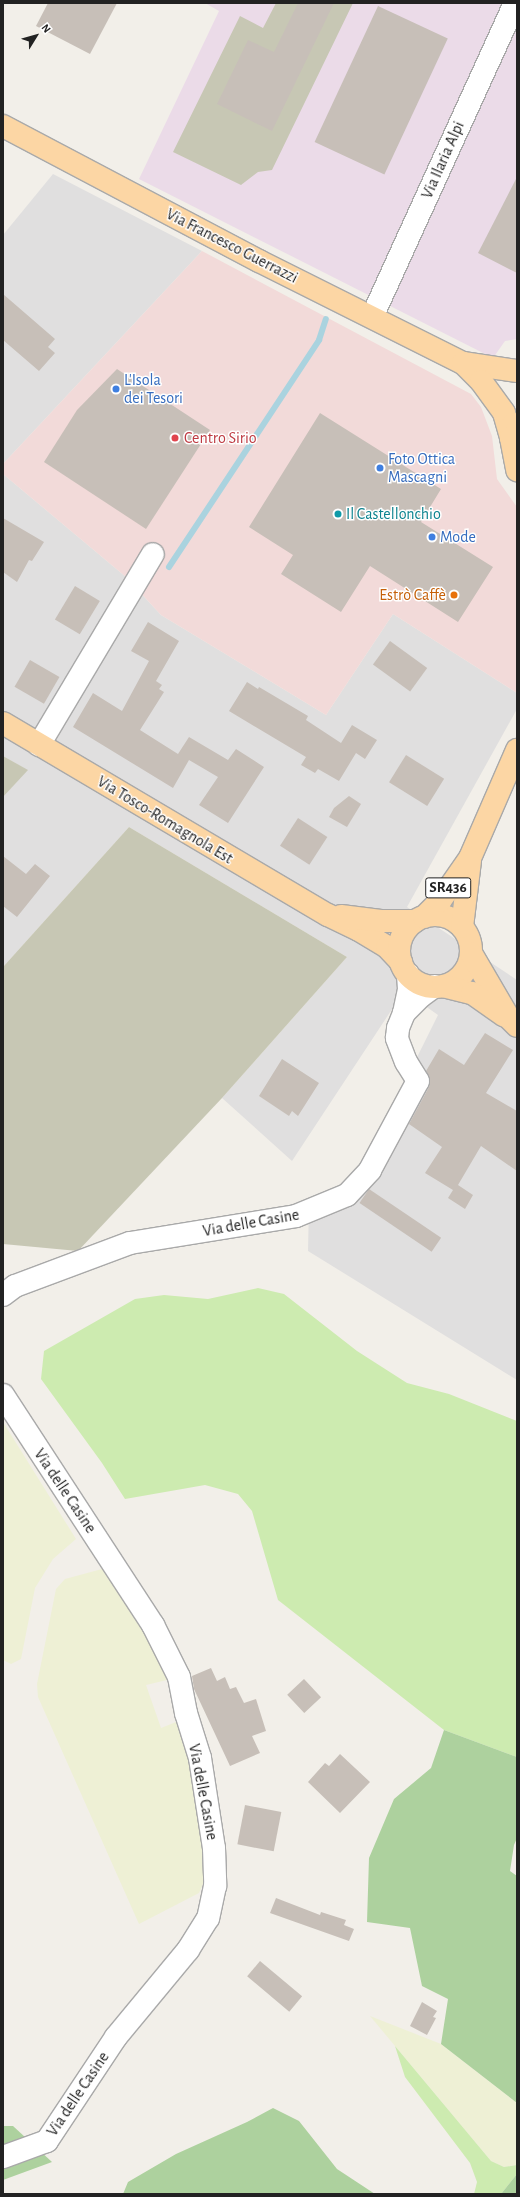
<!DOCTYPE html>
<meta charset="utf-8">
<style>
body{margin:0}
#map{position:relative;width:520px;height:2197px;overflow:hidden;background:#f2efe9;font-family:"Alegreya Sans",sans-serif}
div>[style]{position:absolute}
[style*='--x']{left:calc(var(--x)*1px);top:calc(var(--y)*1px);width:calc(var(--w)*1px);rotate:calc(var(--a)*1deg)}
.residential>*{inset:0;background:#e0dfdf}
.commercial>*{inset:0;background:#f2dad9}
.industrial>*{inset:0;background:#ebdbe8}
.construction>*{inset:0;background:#c7c7b4}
.farmland>*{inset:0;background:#eef0d5}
.grass>*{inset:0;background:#cdebb0}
.forest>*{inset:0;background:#add19e}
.stream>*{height:6px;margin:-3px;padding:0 3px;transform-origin:3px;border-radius:3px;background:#aad3df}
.building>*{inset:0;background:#c7bfb8;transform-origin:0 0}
.roads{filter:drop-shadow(1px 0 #a9a9a9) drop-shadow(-1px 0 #a9a9a9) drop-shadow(0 1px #a9a9a9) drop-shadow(0 -1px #a9a9a9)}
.minor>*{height:22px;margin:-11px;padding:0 11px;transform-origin:11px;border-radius:11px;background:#fff}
.major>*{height:22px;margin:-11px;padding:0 11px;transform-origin:11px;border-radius:11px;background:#fcd6a4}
.major>.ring{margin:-11px;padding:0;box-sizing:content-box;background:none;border:22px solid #fcd6a4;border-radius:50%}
.dots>*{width:11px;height:11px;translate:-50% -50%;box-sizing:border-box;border:2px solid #fff;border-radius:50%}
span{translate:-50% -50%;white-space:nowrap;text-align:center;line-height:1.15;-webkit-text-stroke:3px #fff;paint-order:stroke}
.shield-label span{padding:1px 3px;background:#fff;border:1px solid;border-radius:3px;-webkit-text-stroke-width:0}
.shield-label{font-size:15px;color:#222;font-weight:700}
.street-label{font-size:16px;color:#222}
.shop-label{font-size:16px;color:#366cbe}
.left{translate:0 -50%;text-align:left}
.health-label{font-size:16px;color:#be3a42}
.culture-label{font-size:16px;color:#0d838f}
.food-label{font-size:16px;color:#c56008}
.right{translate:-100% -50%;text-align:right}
.frame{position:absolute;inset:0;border:4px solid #222;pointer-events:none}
.north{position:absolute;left:16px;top:16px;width:40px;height:40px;-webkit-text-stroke:3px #fff;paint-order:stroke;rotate:53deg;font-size:11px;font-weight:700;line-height:16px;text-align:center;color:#222}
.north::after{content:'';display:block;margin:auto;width:14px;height:18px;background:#222;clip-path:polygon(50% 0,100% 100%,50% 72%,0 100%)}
</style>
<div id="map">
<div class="residential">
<i style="clip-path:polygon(53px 174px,202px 251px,3px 464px,3px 235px)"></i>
<i style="clip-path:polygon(3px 474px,126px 577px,161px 615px,326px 715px,393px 614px,517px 693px,517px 709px,407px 907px,517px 980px,517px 1380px,308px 1251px,309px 1204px,334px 1192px,359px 1174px,438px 1015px,404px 991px,292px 1161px,222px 1098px,347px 957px,129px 827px,3px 967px,3px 797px,27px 770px,3px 756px)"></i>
</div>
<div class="commercial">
<i style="clip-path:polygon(202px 251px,471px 394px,481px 407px,492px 436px,497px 479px,517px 507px,517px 693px,393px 614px,326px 715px,161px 615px,126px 577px,3px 474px,3px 464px)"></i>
</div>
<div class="industrial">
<i style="clip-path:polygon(205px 3px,517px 3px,517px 339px,505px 341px,493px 358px,139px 179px,219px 11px)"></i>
</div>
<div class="construction">
<i style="clip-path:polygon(276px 3px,353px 3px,272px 170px,258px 172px,241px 185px,173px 152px,240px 16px,263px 28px)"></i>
<i style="clip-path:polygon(3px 756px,28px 770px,3px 797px)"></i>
<i style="clip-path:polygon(129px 827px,347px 957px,222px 1098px,78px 1251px,3px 1244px,3px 967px)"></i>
</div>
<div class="farmland">
<i style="clip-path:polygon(3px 1422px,76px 1539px,53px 1559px,35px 1588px,21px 1659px,11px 1664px,3px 1660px)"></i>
<i style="clip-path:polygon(102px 1569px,153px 1645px,167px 1680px,146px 1685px,161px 1728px,176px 1722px,188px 1759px,206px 1855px,206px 1877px,199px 1893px,139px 1924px,38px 1697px,37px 1684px,56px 1589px,65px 1579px)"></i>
<i style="clip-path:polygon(370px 2016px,441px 2044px,517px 2103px,517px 2165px,504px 2167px,491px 2161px)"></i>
</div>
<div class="grass">
<i style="clip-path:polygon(258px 1288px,284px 1294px,357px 1351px,407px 1383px,449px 1394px,517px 1421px,517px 1757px,444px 1730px,278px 1600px,252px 1511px,238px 1494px,205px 1485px,125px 1499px,102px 1463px,41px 1379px,44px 1351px,135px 1299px,164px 1295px,208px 1299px)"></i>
<i style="clip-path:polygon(395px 2046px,491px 2161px,504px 2167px,517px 2165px,517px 2174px,501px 2194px,474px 2194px,477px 2182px,470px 2163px,405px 2077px)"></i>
</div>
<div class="forest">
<i style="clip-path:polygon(444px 1730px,517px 1757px,517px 1838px,514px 1845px,510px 1871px,517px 1876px,517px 2103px,441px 2044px,448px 1999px,422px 1986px,410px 1928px,367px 1922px,369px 1858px,394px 1799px,431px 1768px)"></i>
<i style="clip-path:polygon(273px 2108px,299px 2121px,337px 2169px,375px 2194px,123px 2194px,128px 2182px,176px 2154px,247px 2122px)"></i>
<i style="clip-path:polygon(3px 2126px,13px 2126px,52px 2162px,3px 2180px)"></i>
<i style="clip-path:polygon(517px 2174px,517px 2194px,501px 2194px)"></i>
</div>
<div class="stream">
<i style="--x:169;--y:567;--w:272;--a:-56.5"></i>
<i style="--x:319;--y:340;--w:22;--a:-72"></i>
</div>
<div class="building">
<i style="clip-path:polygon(48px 3px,117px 3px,90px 54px,36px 26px)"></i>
<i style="clip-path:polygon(298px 3px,334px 3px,272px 131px,217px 104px,248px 40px,274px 52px)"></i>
<i style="left:378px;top:6px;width:77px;height:150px;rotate:25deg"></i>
<i style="clip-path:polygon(517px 177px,517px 273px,478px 253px)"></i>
<i style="clip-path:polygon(3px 294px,55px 339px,48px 347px,55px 353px,39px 371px,3px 340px)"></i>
<i style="clip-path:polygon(117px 369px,210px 430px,146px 529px,44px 462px,77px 410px)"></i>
<i style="clip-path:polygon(320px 413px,441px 489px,421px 522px,493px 567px,458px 622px,370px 566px,341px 612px,281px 574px,293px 555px,249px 527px)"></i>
<i style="clip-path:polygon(3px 518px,44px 542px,32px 561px,29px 560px,17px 582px,3px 572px)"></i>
<i style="left:75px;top:586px;width:29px;height:39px;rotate:31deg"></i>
<i style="clip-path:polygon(148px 622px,179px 641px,156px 681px,162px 685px,159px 689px,164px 692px,140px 730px,178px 754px,189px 737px,228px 760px,236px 749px,264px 767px,228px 823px,199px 805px,218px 777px,189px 760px,173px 788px,73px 727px,93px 693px,122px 711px,149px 661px,131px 651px)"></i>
<i style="left:390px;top:641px;width:46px;height:29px;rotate:36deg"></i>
<i style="left:30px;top:660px;width:34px;height:31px;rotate:30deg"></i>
<i style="clip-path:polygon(247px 682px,258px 689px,259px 687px,308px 716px,306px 720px,341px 743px,352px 725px,377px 740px,365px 759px,356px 753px,339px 781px,318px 769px,315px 773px,301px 765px,306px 757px,229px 711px)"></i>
<i style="left:406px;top:755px;width:45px;height:32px;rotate:32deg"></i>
<i style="clip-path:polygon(349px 796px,361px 804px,347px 827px,329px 817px,334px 808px)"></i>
<i style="left:298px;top:818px;width:35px;height:33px;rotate:33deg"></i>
<i style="clip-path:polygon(3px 856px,26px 874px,35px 864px,50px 876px,17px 917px,3px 906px)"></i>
<i style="clip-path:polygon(485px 1033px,513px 1050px,486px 1093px,517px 1111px,517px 1171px,481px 1146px,458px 1185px,473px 1195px,465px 1209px,448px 1198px,453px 1190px,425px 1173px,442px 1147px,409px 1124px,429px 1087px,430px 1080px,426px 1071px,439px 1049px,464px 1065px)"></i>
<i style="clip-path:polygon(282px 1059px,319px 1083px,298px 1116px,292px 1111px,289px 1116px,259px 1096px)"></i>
<i style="left:369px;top:1189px;width:87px;height:17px;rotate:34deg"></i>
<i style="clip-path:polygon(211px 1668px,217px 1681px,225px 1677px,230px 1689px,236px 1687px,244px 1703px,256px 1699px,266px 1731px,252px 1736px,260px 1753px,230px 1766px,194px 1689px,192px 1676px)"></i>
<i style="left:304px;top:1679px;width:25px;height:23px;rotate:47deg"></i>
<i style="clip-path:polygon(340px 1754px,370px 1782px,340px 1813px,308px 1782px,325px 1763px,329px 1766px)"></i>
<i style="left:245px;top:1805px;width:37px;height:40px;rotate:11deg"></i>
<i style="clip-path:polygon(276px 1898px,320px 1915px,321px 1912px,346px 1920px,344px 1925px,354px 1929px,349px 1941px,270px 1913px)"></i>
<i style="left:260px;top:1961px;width:55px;height:20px;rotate:40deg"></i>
<i style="clip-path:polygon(422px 2002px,437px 2011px,433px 2017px,436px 2018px,427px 2035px,410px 2026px)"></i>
</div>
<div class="roads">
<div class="minor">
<i style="--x:372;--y:317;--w:345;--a:-65.5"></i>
<i style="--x:39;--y:745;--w:222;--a:-59.2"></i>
<i style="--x:404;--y:1013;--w:24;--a:-45"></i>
<i style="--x:421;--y:996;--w:17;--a:-36"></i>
<i style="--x:3;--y:1295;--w:15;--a:-37"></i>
<i style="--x:15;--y:1286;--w:123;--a:-20.5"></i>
<i style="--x:130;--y:1243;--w:168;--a:-9.2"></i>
<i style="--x:296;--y:1216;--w:55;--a:-22.4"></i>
<i style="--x:347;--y:1195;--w:34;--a:-47"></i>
<i style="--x:370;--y:1170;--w:101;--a:-61.7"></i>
<i style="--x:418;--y:1081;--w:22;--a:-122"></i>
<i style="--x:406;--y:1062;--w:26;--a:-111"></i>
<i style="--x:397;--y:1038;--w:10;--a:-84"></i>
<i style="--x:398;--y:1028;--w:16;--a:-68"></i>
<i style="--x:404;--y:1013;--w:25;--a:-78"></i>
<i style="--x:409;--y:989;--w:15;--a:-94"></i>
<i style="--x:3;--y:1395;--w:275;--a:56.9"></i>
<i style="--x:153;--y:1625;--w:58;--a:63.4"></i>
<i style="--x:179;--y:1677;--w:37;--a:79"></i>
<i style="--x:186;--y:1713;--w:47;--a:72.7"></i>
<i style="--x:200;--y:1758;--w:91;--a:81.2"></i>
<i style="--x:214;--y:1848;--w:38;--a:88"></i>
<i style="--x:215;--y:1886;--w:33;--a:102"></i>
<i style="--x:208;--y:1918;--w:38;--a:122"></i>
<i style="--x:188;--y:1950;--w:113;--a:129.6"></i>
<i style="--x:116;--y:2037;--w:125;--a:123.6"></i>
<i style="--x:47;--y:2141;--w:47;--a:160"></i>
</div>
<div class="major">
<i style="--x:3;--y:126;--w:289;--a:27.8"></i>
<i style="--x:259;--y:261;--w:228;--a:26.6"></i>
<i style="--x:463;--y:363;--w:55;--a:8.4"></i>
<i style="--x:463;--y:363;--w:25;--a:45"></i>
<i style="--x:481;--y:381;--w:39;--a:54"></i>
<i style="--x:504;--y:413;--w:26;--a:74"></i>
<i style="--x:513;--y:424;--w:14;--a:98"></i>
<i style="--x:511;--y:438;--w:33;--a:79"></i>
<i style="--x:3;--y:723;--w:377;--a:30.6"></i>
<i style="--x:328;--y:915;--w:34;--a:26"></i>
<i style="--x:359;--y:930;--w:33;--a:31"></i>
<i style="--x:387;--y:947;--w:21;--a:47"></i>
<i class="ring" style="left:399px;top:915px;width:50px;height:50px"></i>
<i style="--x:341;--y:916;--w:40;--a:7.1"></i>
<i style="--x:381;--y:921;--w:34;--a:0"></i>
<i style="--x:424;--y:917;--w:23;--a:-45"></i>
<i style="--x:440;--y:901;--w:52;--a:-55.1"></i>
<i style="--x:470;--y:858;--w:118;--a:-66.5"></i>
<i style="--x:462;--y:927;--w:66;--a:-83.1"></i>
<i style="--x:471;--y:953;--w:75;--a:59.7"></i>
<i style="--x:509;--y:1018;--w:11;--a:45"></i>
<i style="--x:443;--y:986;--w:30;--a:14"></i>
<i style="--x:472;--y:993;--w:39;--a:35"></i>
</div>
</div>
<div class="dots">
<i style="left:116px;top:389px;background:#3f7fe0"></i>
<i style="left:175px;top:438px;background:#e0444e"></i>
<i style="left:380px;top:468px;background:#3f7fe0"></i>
<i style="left:338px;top:514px;background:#0f9aa8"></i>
<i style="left:432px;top:537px;background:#3f7fe0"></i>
<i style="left:454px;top:595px;background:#e8710a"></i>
</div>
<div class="shield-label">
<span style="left:448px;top:888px">SR436</span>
</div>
<div class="street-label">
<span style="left:443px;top:160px;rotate:-66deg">Via Ilaria Alpi</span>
<span style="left:232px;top:246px;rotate:27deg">Via Francesco Guerrazzi</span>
<span style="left:165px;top:820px;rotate:31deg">Via Tosco-Romagnola Est</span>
<span style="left:251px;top:1223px;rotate:-10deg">Via delle Casine</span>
<span style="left:65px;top:1491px;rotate:56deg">Via delle Casine</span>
<span style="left:203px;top:1792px;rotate:79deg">Via delle Casine</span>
<span style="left:78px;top:2094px;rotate:-56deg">Via delle Casine</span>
</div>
<div class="shop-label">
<span class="left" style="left:124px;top:389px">L'Isola<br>dei Tesori</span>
<span class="left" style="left:388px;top:468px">Foto Ottica<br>Mascagni</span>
<span class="left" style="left:440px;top:537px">Mode</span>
</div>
<div class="health-label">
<span class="left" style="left:184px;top:438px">Centro Sirio</span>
</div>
<div class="culture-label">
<span class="left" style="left:346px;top:514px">Il Castellonchio</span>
</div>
<div class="food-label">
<span class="right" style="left:446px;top:595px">Estrò Caffè</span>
</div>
<div class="frame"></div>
<div class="north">N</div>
</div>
